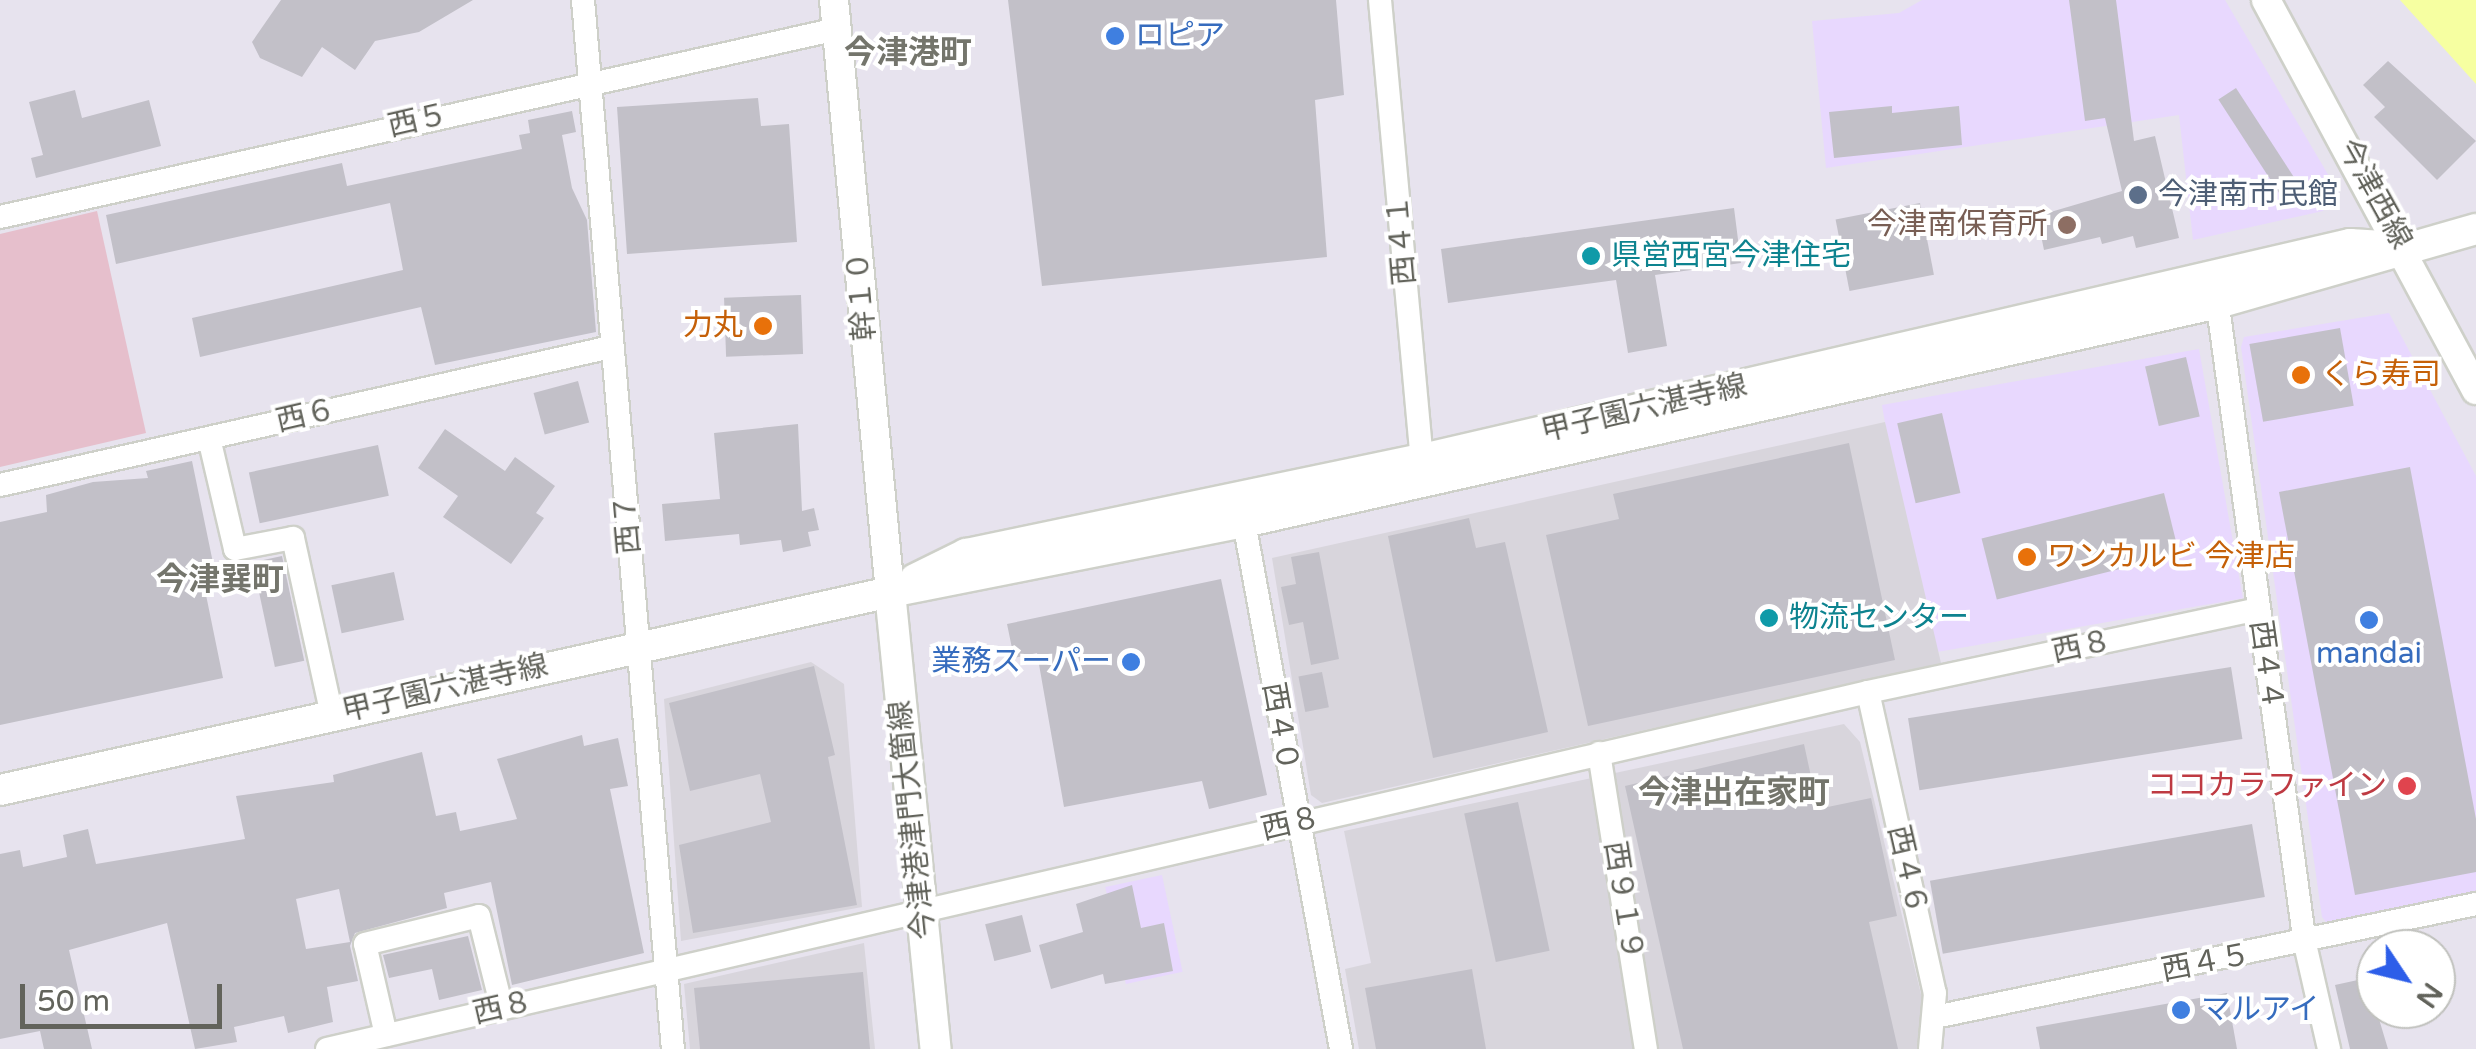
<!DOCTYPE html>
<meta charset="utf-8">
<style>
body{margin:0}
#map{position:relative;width:2476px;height:1049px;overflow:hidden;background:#e7e3ee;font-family:"Varela Round","Noto Sans JP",sans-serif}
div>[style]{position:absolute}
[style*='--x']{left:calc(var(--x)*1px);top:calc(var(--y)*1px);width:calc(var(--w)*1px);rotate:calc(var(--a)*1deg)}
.commercial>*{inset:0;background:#e8d8fe;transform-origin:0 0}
.industrial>*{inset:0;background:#d8d5dc}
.green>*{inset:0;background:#e6bfcc}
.water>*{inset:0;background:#f6ffa1}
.building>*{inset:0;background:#c2c0c8;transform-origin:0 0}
.roads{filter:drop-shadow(2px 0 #ced0c9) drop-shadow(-2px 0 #ced0c9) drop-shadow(0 2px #ced0c9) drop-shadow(0 -2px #ced0c9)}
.minor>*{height:22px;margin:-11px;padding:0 11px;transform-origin:11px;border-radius:11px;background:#fff}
.tertiary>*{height:28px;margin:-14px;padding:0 14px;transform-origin:14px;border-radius:14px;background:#fff}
.secondary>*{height:30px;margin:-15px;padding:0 15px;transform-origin:15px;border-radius:15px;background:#fff}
.dots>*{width:28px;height:28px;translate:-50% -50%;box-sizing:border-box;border:5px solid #fff;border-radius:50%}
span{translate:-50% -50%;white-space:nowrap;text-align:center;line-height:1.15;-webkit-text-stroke:8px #fff;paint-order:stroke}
.shop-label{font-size:30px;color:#366cbe}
.left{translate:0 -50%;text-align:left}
.right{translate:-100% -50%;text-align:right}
.street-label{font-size:30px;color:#62635b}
.service-label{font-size:30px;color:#4e5e75}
.education-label{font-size:30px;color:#785e54}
.culture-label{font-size:30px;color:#0d838f}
.food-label{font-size:30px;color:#c56008}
.health-label{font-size:30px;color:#be3a42}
.neighbourhood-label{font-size:32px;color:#74756c;font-weight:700}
.north{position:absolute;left:2356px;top:929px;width:100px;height:100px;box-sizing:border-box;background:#fff;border:2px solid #c0c1bd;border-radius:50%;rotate:125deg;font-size:28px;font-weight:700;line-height:40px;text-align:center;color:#62635b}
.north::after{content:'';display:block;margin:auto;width:35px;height:45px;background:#2d5ee9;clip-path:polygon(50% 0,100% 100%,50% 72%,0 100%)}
.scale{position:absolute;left:20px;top:984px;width:202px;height:45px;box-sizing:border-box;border:5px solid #62635b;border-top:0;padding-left:12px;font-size:30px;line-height:35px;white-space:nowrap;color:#62635b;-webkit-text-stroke:8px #fff;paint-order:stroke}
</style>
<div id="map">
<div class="commercial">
<i style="clip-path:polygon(1922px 0,2225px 0,2336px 188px,2323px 211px,2193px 240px,2179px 115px,1826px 168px,1812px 21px,1899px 13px)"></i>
<i style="clip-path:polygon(2389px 313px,2476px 476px,2476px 892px,2330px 927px,2322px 917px,2241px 347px,2244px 337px)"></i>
<i style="left:2199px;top:349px;width:253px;height:322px;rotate:80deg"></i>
<i style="left:1162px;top:875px;width:99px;height:58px;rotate:78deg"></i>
</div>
<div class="industrial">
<i style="clip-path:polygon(1885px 422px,1941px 663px,1322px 803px,1311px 795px,1272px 558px)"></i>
<i style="clip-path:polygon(811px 662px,844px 684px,862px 907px,681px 941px,664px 699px)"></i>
<i style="clip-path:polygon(1844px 724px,1860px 742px,1926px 1015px,1920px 1049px,1359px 1049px,1345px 969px,1371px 963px,1344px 831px)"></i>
<i style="clip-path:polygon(864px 943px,875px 1049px,690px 1049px,684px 984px)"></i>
</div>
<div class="green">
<i style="clip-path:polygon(97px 211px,146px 433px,0 467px,0 234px)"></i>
</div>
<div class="water">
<i style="clip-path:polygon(2400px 0,2476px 0,2476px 84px)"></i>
</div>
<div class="building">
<i style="clip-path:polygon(281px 0,473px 0,419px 32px,375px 41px,355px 70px,322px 47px,302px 77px,260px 58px,252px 42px)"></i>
<i style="clip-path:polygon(1008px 0,1336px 0,1344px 95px,1315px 100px,1327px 257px,1042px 286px)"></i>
<i style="clip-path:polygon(2069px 0,2116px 0,2134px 141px,2155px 136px,2179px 238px,2136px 248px,2133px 236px,2102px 244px,2100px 237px,2044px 250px,2037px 216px,2122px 191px,2105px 118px,2085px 121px)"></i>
<i style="clip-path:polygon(2388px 61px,2476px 141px,2437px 180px,2374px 117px,2385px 107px,2363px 85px)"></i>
<i style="left:2236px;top:88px;width:113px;height:21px;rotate:57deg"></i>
<i style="clip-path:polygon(75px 90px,82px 118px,149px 100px,161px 146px,36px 178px,31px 158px,43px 155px,29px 102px)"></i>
<i style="clip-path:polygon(758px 98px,761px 126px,789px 124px,797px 242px,627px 254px,617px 107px)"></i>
<i style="clip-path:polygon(1892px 106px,1892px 113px,1959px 106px,1962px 145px,1834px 158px,1829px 112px)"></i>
<i style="clip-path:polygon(572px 111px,576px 132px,562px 135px,572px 188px,587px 220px,596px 332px,435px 365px,421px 307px,200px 357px,192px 318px,403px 270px,390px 203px,116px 264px,106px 215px,342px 163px,347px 186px,522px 149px,519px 135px,530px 133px,528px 120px)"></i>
<i style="left:1920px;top:203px;width:73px;height:86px;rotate:79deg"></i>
<i style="clip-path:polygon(1734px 208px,1741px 263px,1655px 275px,1667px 346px,1628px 353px,1616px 280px,1448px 303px,1441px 249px)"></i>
<i style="left:801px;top:295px;width:59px;height:77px;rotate:88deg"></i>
<i style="left:2340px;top:328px;width:79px;height:92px;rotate:80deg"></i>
<i style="left:2186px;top:357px;width:61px;height:42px;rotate:77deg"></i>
<i style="left:578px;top:381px;width:43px;height:46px;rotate:75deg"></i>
<i style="left:1942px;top:413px;width:82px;height:46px;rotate:77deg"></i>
<i style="clip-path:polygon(798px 424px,802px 511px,814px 508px,819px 530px,808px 532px,811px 546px,783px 552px,781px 540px,740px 545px,739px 534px,665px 541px,662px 504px,720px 499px,714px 433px)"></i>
<i style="clip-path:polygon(445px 429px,505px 471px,515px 457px,555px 486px,536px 513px,544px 518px,511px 564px,443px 517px,458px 496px,418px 468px)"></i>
<i style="clip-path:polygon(1849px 443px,1895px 660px,1588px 726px,1546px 535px,1619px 519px,1613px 494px)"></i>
<i style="left:378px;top:445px;width:52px;height:132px;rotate:78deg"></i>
<i style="clip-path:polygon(192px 461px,218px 587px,205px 590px,223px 678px,0 725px,0 522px,47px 512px,46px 495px,93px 482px,148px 478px,146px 471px)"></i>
<i style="clip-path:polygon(2410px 467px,2476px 819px,2476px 872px,2355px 895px,2279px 492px)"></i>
<i style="left:2164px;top:493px;width:63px;height:188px;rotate:76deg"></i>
<i style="clip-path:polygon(1469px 518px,1476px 548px,1505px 542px,1548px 732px,1433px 758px,1388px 536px)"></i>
<i style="clip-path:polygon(1319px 552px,1339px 659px,1311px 665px,1303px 622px,1289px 625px,1281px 587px,1296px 584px,1291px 557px)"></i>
<i style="left:282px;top:556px;width:107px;height:30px;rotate:78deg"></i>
<i style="left:394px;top:572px;width:49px;height:64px;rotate:78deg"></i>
<i style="clip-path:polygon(1221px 579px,1267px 795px,1209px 809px,1202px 781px,1064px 807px,1037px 653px,1014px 658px,1007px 624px)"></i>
<i style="clip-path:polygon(814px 666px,835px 755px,828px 757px,857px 905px,693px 933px,679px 845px,771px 822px,760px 774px,690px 791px,669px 703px)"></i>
<i style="left:2231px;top:667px;width:73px;height:327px;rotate:81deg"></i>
<i style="left:1322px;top:672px;width:36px;height:24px;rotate:79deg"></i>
<i style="clip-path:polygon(evenodd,582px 735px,584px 746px,618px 738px,628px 786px,610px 789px,644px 953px,512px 985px,491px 882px,444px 893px,447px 908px,355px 933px,350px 946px,358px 981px,327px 987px,333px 1022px,288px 1033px,284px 1016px,234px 1027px,237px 1042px,195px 1049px,167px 923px,69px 950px,92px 1049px,44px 1049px,40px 1031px,0 1039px,0 854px,20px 850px,23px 867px,67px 857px,63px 835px,88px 829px,96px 864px,245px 839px,236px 796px,334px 782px,333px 775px,422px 752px,436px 816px,456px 812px,460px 831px,517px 819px,497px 759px,582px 735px,339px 889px,350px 942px,306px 949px,296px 899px,339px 889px)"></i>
<i style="clip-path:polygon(1804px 744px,1818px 809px,1871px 798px,1897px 916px,1869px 922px,1898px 1049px,1683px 1049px,1625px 786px)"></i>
<i style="left:1518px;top:802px;width:152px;height:55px;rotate:78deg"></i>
<i style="left:2252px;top:824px;width:74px;height:327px;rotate:80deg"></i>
<i style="clip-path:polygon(1132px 885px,1141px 928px,1164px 923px,1173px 971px,1105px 984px,1103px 974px,1051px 989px,1039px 945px,1083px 932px,1076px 904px)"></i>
<i style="left:1022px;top:915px;width:38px;height:38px;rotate:76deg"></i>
<i style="clip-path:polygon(468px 936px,482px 990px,439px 1000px,432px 969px,389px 978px,383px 955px)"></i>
<i style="clip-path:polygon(1472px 969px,1486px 1049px,1376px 1049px,1365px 988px)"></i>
<i style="clip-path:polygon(863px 972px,870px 1049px,700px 1049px,694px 988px)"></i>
<i style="clip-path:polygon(2376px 976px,2376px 1009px,2388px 1049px,2350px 1049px,2335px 985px)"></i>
<i style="clip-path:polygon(2227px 993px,2237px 1049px,2040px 1049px,2036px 1027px)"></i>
</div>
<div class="roads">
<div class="minor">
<i style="--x:583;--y:0;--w:1053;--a:85.1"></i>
<i style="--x:1380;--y:0;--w:474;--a:84.8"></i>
<i style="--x:0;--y:217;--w:858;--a:-12.66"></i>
<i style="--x:2216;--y:292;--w:658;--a:82.23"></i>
<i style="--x:2305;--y:944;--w:108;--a:77.1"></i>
<i style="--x:209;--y:438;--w:114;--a:76.8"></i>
<i style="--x:235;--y:549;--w:59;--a:-10.7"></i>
<i style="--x:293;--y:538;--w:181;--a:77.6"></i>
<i style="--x:0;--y:485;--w:626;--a:-12.73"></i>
<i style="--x:1244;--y:522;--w:536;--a:79.57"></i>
<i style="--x:1868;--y:692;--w:308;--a:77.5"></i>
<i style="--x:1935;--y:993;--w:56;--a:95.1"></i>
<i style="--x:1599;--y:753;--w:300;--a:81"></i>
<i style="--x:1935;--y:1017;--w:553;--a:-11.8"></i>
<i style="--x:386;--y:1035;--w:93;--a:-103"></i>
<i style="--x:365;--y:944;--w:117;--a:-13.8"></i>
<i style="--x:479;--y:916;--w:95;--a:76"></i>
<i style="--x:327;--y:1049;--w:1582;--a:-13.04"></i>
<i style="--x:1868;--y:692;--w:399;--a:-12"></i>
</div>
<div class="tertiary">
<i style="--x:834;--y:0;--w:595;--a:84.6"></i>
<i style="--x:2266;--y:0;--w:443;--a:61.7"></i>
</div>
<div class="secondary">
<i style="--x:915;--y:579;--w:57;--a:-26.1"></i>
<i style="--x:966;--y:554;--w:466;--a:-11.8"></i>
<i style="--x:1422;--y:459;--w:953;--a:-13.04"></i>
<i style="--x:2350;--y:244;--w:49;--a:3.5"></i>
<i style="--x:890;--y:592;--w:459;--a:84.3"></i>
<i style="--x:0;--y:790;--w:912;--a:-12.54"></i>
<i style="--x:890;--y:592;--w:361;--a:-11.2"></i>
<i style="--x:1244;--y:522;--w:998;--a:-12.67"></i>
<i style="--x:2218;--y:303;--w:268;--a:-16"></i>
</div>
</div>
<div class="dots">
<i style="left:1115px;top:36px;background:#3f7fe0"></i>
<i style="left:2138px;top:195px;background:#5c6f8a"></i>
<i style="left:2067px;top:225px;background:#8d6e63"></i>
<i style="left:1591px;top:256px;background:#0f9aa8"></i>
<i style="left:763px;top:326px;background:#e8710a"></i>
<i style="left:2301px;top:375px;background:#e8710a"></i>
<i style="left:2027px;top:557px;background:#e8710a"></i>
<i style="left:1769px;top:618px;background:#0f9aa8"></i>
<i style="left:2369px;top:620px;background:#3f7fe0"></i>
<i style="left:1131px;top:662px;background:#3f7fe0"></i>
<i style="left:2407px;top:786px;background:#e0444e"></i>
<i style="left:2181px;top:1010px;background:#3f7fe0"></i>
</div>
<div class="shop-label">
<span class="left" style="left:1135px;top:36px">ロピア</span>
<span style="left:2369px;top:654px">mandai</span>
<span class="right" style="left:1111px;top:662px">業務スーパー</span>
<span class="left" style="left:2201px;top:1010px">マルアイ</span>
</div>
<div class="street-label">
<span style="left:418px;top:121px;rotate:-13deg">西５</span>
<span style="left:2374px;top:194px;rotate:61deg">今津西線</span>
<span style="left:1402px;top:240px;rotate:-95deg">西４１</span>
<span style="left:862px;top:296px;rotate:-95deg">幹１０</span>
<span style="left:1644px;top:409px;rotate:-13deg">甲子園六湛寺線</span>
<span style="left:306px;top:416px;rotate:-13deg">西６</span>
<span style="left:628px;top:524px;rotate:-95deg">西７</span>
<span style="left:2082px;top:647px;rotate:-12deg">西８</span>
<span style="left:2266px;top:665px;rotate:82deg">西４４</span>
<span style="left:445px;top:689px;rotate:-13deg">甲子園六湛寺線</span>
<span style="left:1280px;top:727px;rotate:80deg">西４０</span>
<span style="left:913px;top:820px;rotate:-96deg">今津港津門大箇線</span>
<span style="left:1291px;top:824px;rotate:-13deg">西８</span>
<span style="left:1907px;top:870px;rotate:77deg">西４６</span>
<span style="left:1623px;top:901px;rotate:81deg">西９１９</span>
<span style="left:2206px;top:963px;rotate:-11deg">西４５</span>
<span style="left:503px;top:1008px;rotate:-13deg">西８</span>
</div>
<div class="service-label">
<span class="left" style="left:2158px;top:195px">今津南市民館</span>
</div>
<div class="education-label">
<span class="right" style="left:2047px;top:225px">今津南保育所</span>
</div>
<div class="culture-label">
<span class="left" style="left:1611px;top:256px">県営西宮今津住宅</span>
<span class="left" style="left:1789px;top:618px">物流センター</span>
</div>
<div class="food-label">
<span class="right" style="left:743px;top:326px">力丸</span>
<span class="left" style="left:2321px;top:375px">くら寿司</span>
<span class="left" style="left:2047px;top:557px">ワンカルビ 今津店</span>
</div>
<div class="health-label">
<span class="right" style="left:2387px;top:786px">ココカラファイン</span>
</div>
<div class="neighbourhood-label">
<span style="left:908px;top:53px">今津港町</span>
<span style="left:220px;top:580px">今津巽町</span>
<span style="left:1734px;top:793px">今津出在家町</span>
</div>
<div class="north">N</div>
<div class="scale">50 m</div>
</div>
